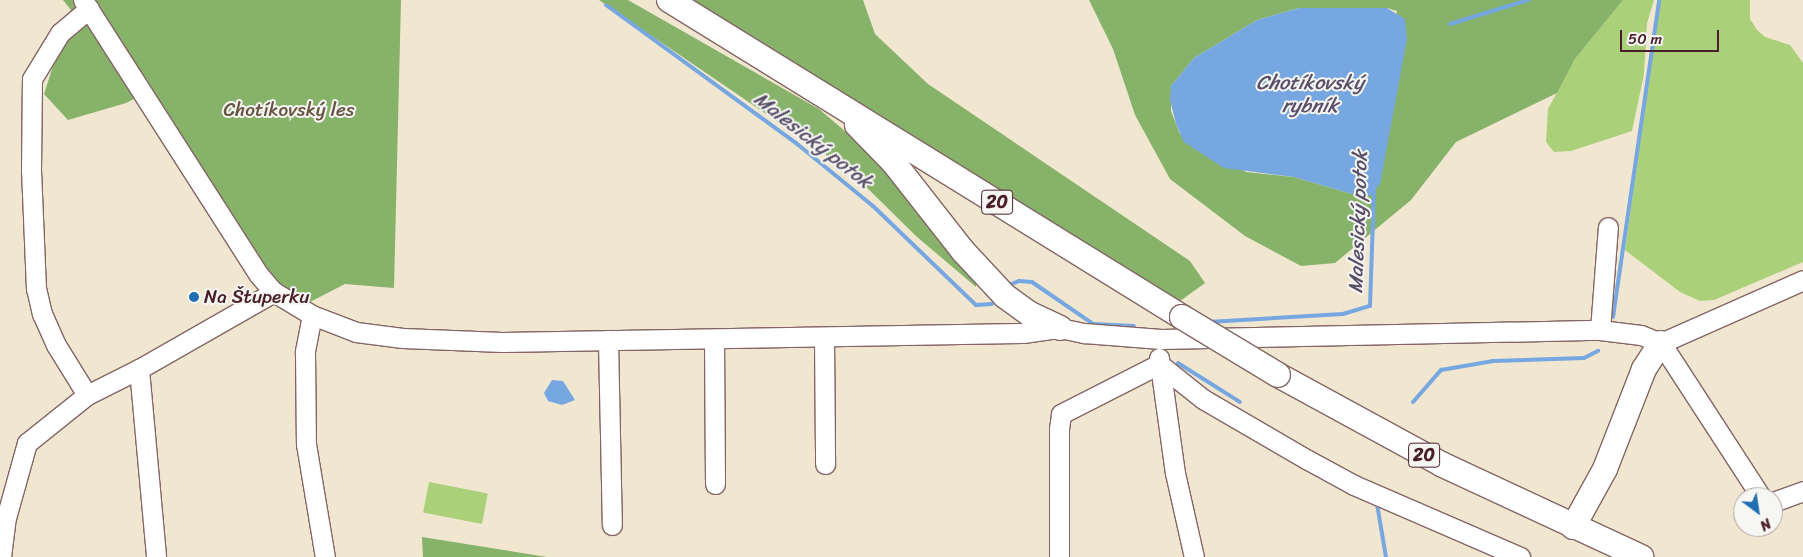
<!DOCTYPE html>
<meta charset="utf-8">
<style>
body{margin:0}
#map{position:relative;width:1803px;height:557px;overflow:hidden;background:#f1e7d1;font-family:Sriracha,sans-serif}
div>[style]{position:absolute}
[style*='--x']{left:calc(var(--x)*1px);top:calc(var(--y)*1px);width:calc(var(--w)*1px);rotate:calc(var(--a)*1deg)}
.green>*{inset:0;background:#aad07a;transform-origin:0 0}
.forest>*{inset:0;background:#87b26a}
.water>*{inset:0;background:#76a7e1}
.stream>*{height:4px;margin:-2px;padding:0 2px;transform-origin:2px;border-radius:2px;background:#76a7e1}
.roads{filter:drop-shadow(1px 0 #846565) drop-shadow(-1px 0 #846565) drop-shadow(0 1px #846565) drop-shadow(0 -1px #846565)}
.minor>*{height:19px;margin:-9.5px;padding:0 9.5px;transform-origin:9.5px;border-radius:9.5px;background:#fff}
.major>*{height:24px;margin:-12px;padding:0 12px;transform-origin:12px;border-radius:12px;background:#fff}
.bridges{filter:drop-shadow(1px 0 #846565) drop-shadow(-1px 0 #846565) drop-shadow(0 1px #846565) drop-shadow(0 -1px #846565)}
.major-bridge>*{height:24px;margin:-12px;padding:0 12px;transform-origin:12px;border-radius:12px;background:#fff}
.dots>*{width:14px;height:14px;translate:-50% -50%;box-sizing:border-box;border:2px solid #f6f6f2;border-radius:50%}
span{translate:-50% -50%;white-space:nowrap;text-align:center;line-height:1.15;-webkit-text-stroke:4px #f6f6f2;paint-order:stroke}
.shield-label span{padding:1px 4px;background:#f6f6f2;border:1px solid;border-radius:4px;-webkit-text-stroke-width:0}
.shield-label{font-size:18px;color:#4a1f2b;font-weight:700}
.park-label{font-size:19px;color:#675443}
.poi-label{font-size:19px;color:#4a1f2b}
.left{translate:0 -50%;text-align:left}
.water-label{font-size:20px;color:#594f6b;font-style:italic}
.north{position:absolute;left:1733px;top:487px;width:50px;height:50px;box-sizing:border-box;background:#f6f6f2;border:1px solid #b1a0a2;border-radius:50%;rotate:149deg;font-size:14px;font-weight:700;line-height:20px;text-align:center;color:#4a1f2b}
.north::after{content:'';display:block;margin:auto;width:18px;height:22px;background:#1f6fb2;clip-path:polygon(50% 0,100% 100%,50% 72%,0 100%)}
.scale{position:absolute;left:1620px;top:30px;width:99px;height:22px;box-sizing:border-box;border:2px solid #4a1f2b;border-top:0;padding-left:6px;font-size:15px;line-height:18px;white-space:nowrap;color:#4a1f2b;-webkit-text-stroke:4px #f6f6f2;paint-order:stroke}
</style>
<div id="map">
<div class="green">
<i style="clip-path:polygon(1623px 0,1654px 0,1647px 23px,1644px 74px,1632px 131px,1571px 151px,1554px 152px,1546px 142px,1548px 109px,1575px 59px)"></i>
<i style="clip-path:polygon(1660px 0,1750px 0,1750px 19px,1757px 30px,1765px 37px,1790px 45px,1803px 63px,1803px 262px,1714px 300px,1700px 301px,1680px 292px,1625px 250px)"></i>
<i style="left:429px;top:482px;width:60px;height:31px;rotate:11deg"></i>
</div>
<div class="forest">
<i style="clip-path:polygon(63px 0,401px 0,394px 288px,345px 284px,306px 304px,282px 290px,239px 236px,149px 91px,126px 103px,68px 120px,44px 94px,71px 10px)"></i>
<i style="clip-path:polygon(599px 0,628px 0,819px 109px,866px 149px,976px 275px,976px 287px,916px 236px,851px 172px)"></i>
<i style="clip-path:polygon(682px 0,863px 0,875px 34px,928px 84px,1190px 261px,1205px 283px,1176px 304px,832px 87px)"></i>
<i style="clip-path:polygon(evenodd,1089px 0,1623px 0,1575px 59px,1557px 93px,1456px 142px,1411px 200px,1335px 263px,1301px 266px,1245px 236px,1170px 179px,1135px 115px,1113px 49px,1089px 0,1299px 8px,1387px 8px,1397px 11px,1359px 196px,1294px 177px,1246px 172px,1180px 134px,1171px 111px,1171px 86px,1194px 58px,1257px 20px,1299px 8px)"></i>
<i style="clip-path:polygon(422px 537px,547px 557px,423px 557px)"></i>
</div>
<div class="water">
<i style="clip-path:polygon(1299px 8px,1387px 8px,1405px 19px,1407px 39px,1380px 184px,1370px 196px,1359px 196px,1294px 177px,1224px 168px,1184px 142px,1176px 124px,1170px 100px,1171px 86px,1194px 58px,1257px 20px)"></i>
<i style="clip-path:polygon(552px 380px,563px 381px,575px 400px,562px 405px,548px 401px,544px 393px)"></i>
</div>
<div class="stream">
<i style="--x:606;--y:5;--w:235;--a:36"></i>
<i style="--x:796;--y:143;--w:99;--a:39.3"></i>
<i style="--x:873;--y:206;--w:143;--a:43.9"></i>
<i style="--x:976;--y:305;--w:16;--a:-4"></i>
<i style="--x:1450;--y:24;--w:82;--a:-17.1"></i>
<i style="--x:1009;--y:285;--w:11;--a:-22"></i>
<i style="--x:1019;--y:281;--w:13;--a:4"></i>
<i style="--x:1032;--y:282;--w:74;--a:34.5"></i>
<i style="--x:1093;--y:324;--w:41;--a:2.8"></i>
<i style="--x:1613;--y:317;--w:320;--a:-81.7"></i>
<i style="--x:1208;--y:322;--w:135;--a:-3.4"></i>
<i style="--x:1343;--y:314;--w:28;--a:-17"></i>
<i style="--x:1370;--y:306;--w:117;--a:-88"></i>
<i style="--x:1178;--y:363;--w:73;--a:32.2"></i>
<i style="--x:1413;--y:402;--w:43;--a:-48.8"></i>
<i style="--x:1441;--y:370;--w:53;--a:-9.8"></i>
<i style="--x:1493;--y:361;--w:91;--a:-1.9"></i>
<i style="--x:1584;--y:358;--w:16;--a:-27"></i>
<i style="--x:1377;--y:504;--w:54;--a:80.4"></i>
</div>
<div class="roads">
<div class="minor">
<i style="--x:83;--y:0;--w:326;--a:57.4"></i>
<i style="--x:259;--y:275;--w:23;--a:49"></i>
<i style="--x:274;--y:292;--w:44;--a:31.2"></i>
<i style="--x:312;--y:315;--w:47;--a:21.1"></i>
<i style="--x:356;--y:332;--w:47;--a:7.3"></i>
<i style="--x:403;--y:338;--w:99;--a:2.3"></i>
<i style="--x:502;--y:342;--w:521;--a:-0.99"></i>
<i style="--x:1023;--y:333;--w:37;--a:-8"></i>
<i style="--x:1060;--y:328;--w:25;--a:12"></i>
<i style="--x:1084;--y:333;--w:77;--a:4.5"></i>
<i style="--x:1161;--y:339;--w:439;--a:-1.2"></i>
<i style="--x:1600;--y:330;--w:41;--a:7"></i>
<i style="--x:1641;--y:335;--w:22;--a:22"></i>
<i style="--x:1661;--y:343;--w:184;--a:57"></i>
<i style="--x:312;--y:315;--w:38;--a:101"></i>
<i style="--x:305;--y:352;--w:92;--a:89.4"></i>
<i style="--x:306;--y:444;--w:115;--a:80.5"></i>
<i style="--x:1600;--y:330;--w:103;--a:-85.6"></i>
<i style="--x:824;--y:337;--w:127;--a:89.5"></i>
<i style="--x:714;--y:339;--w:145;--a:89.6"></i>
<i style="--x:608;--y:340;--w:185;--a:88.8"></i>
<i style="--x:1661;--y:343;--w:155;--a:-23.9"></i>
<i style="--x:1159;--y:358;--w:116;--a:82.1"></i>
<i style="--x:1175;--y:473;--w:86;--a:77.3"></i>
<i style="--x:1159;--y:364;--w:56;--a:38.5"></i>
<i style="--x:1203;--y:399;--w:121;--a:30.2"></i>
<i style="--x:1308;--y:460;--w:52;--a:28.5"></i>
<i style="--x:1354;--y:485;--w:181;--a:23.4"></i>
<i style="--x:139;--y:369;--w:189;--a:84.8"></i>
<i style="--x:87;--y:395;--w:59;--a:-121.8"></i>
<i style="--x:56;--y:345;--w:34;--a:-114"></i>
<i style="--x:42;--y:314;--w:26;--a:-103"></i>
<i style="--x:36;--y:289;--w:118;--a:-92.4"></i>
<i style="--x:31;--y:171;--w:92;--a:-89.4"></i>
<i style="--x:32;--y:79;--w:54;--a:-58.7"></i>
<i style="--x:60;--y:33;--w:38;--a:-40"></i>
<i style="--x:1773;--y:502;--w:32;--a:-20"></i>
<i style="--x:1;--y:557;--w:39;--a:-83"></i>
<i style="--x:6;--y:518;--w:78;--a:-74.4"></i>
<i style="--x:27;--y:443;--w:77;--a:-38.7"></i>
<i style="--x:87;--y:395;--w:58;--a:-26.6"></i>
<i style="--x:139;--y:369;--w:155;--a:-29.7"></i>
<i style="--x:1059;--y:557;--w:128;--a:-90"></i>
<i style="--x:1059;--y:429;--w:15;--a:-82"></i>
<i style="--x:1061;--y:414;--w:110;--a:-27"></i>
</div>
<div class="major">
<i style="--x:669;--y:0;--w:603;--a:31.71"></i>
<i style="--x:857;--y:125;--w:53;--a:45.8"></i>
<i style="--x:894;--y:163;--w:112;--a:51.9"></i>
<i style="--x:963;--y:251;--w:62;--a:47"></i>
<i style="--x:1005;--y:296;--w:31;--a:36"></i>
<i style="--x:1030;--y:314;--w:33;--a:25"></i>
<i style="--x:1278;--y:375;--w:186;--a:28.6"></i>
<i style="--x:1441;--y:464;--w:221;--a:24.9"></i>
<i style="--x:1573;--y:527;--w:66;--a:-61.1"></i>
<i style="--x:1605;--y:469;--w:107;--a:-68.7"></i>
<i style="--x:1644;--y:369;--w:31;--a:-57"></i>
</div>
</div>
<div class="bridges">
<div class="major-bridge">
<i style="--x:1182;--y:317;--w:112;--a:31.1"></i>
</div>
</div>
<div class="dots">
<i style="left:194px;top:297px;background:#1f6fb2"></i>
</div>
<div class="shield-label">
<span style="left:997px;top:202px">20</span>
<span style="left:1424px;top:455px">20</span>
</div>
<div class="park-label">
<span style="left:289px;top:110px">Chotíkovský les</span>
</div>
<div class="poi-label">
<span class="left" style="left:204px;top:297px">Na Štuperku</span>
</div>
<div class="water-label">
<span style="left:1310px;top:94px">Chotíkovský<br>rybník</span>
<span style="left:813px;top:140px;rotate:38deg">Malesický potok</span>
<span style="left:1358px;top:222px;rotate:-88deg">Malesický potok</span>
</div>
<div class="north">N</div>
<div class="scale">50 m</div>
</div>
